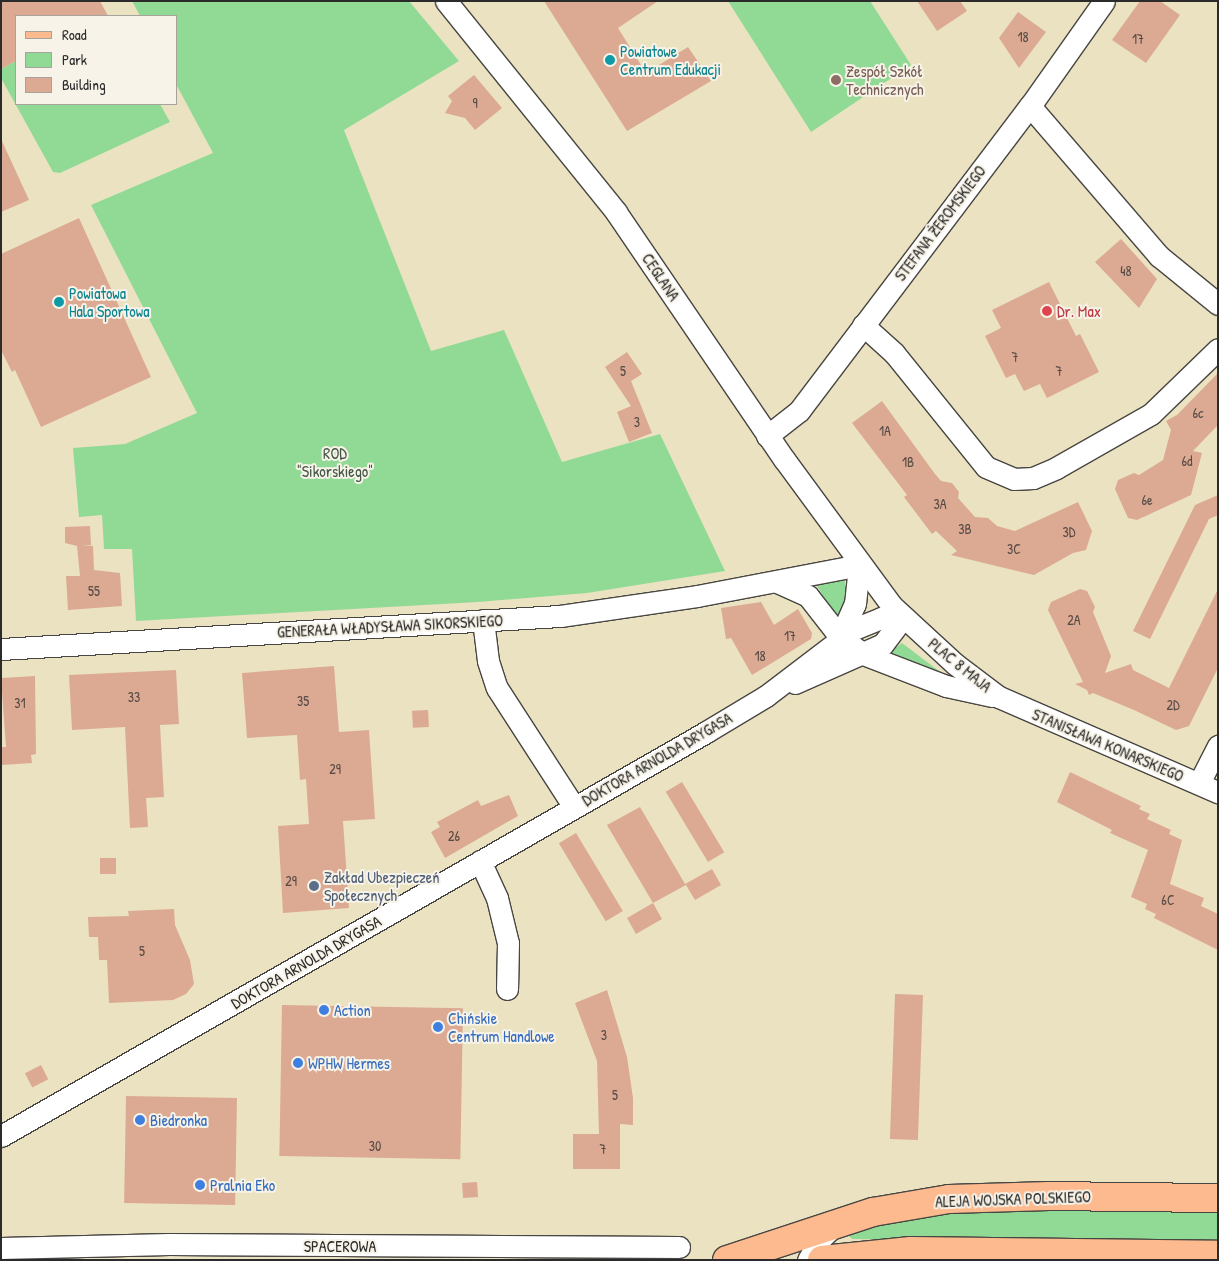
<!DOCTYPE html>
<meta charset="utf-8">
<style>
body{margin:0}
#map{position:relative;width:1219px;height:1261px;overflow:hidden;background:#ebe2c1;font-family:"Patrick Hand",sans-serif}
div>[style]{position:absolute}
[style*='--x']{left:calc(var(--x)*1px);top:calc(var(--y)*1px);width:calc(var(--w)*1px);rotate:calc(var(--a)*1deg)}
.green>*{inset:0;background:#91da95}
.building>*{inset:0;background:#dcaa93;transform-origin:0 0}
.roads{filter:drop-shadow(1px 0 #484642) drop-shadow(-1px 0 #484642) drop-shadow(0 1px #484642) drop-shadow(0 -1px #484642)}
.minor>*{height:21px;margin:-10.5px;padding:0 10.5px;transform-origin:10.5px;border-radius:10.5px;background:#fff}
.major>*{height:28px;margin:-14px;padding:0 14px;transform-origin:14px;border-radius:14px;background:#fcba8e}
.dots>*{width:14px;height:14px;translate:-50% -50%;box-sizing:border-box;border:2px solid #f7f3e8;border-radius:50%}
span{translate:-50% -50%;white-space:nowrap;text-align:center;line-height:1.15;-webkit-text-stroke:4px #f7f3e8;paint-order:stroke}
.number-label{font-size:14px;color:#574b45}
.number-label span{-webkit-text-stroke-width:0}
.culture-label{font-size:16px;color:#0d838f}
.left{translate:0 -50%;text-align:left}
.education-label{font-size:16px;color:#785e54}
.street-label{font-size:16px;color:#2b2b2b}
.health-label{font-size:16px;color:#be3a42}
.park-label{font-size:16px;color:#445746}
.service-label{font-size:16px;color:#4e5e75}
.shop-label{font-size:16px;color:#366cbe}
.frame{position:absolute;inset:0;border:2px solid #2b2b2b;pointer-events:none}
.legend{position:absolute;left:15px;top:15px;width:162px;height:90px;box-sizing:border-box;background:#f7f3e8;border:1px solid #a5a39c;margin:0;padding:6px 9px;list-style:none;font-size:15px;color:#2b2b2b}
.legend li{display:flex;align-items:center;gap:10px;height:25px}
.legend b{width:25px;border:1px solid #a5a39c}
</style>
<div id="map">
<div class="green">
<i style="clip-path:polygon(132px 1px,409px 1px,459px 61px,344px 130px,431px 351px,504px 330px,562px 462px,660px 434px,725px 571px,587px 593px,478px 602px,136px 621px,132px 549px,104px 549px,102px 515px,79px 517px,73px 448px,125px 444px,197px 413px,91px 205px,213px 153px,176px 84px,176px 16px,140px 16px)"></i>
<i style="clip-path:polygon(728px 1px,870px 1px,911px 65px,811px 132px)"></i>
<i style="clip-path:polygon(16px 61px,16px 104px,160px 104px,170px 122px,60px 173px,53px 172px,1px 78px,1px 69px)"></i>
<i style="clip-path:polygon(844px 578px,848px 595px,838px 623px,815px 582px)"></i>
<i style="clip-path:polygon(902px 643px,939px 671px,943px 676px,888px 653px)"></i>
<i style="clip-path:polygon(970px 1209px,1218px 1209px,1218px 1245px,852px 1239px,847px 1234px,851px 1230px)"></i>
</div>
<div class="building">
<i style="clip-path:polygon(1px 1px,100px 1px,108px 16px,16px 16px,16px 61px,1px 69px)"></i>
<i style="clip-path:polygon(544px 1px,658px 1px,618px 28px,646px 73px,688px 47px,711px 81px,627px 131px)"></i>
<i style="clip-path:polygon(917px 1px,960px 1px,967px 11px,937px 31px)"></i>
<i style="clip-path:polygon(1140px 1px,1160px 1px,1180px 15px,1146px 63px,1112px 40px)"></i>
<i style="clip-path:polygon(1018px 12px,1046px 32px,1019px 68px,999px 38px)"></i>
<i style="clip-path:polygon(474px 75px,502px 108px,475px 130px,465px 118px,445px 113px,452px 101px,448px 96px)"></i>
<i style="clip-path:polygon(1px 139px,29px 200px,1px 212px)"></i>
<i style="clip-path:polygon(79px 218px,151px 377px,41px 427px,15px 370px,12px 372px,1px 350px,1px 254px)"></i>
<i style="clip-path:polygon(1121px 239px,1157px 279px,1139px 308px,1095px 262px)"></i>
<i style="clip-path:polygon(1049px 282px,1076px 336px,1080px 334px,1099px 372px,1047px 398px,1040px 384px,1024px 391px,1015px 374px,1006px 378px,985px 336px,1001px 328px,992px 310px)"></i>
<i style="clip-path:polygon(627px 352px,642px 374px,631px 381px,652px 433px,629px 442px,617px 412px,631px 406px,605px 367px)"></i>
<i style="clip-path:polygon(1218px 373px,1218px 425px,1193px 451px,1202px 453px,1191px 495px,1137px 520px,1128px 518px,1115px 489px,1118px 480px,1134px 473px,1139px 475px,1163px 460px,1171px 430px,1166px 421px,1177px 415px)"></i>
<i style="clip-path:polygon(882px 401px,935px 474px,941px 481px,952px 483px,959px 492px,958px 498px,975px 517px,988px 518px,997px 526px,1015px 531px,1078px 502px,1092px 531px,1086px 550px,1073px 553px,1034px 575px,951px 555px,957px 551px,936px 531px,932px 534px,904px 497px,907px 495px,852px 423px)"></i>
<i style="clip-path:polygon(1218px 495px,1218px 515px,1209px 519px,1150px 639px,1133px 631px,1195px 505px)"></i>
<i style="clip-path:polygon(90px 526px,91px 545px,82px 545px,93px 546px,94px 570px,120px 573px,122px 606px,68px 610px,66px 576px,80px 576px,77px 546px,65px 543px,65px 527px)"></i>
<i style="clip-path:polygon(1080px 589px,1087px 591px,1095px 607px,1093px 612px,1111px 656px,1105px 673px,1131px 664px,1133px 670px,1169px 688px,1218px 589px,1218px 668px,1189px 726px,1176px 730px,1134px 710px,1093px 693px,1089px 695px,1087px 690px,1075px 684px,1083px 682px,1048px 610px,1051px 602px)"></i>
<i style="clip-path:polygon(761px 602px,774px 625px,798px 609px,812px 633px,811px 639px,752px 675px,731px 638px,726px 639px,721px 608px)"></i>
<i style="clip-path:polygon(334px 666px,339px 732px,369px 730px,375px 819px,343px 821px,349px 908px,283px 913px,278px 826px,309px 824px,306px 779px,300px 780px,297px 735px,247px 738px,242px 673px)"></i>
<i style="clip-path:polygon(176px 670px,179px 724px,160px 725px,164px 797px,146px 798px,148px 827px,130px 828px,125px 727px,72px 730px,69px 675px)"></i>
<i style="clip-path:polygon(35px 676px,36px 754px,31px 755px,32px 763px,1px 765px,1px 747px,6px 747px,1px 678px)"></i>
<i style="left:428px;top:710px;width:17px;height:16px;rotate:87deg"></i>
<i style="clip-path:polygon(1070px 772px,1141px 806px,1139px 809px,1150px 814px,1147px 819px,1171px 830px,1169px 834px,1182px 840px,1170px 884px,1204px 898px,1201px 906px,1218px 914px,1218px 950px,1154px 918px,1156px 914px,1145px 909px,1147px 904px,1131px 897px,1148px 850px,1110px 833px,1112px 830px,1057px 802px)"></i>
<i style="left:682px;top:782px;width:82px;height:19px;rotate:59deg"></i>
<i style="clip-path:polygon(509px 795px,518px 816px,445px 858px,431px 832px,440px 827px,437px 822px,478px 800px,481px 806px)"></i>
<i style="clip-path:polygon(640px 807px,685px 884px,712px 869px,721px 885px,695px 900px,686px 885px,653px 903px,662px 919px,636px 934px,627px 918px,653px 903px,607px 825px)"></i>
<i style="left:576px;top:833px;width:91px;height:20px;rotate:59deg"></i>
<i style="left:100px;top:858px;width:16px;height:16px"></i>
<i style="clip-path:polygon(174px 909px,175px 925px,190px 960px,194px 984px,186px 994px,173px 1000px,109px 1003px,107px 960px,99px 960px,98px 937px,89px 937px,88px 917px,129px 916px,128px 911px)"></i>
<i style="clip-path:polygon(607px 990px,627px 1057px,633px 1098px,633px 1125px,620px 1124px,620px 1169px,573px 1169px,573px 1134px,599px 1134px,597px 1061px,575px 1003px)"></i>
<i style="left:895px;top:994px;width:28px;height:145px;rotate:2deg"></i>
<i style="left:282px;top:1005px;width:181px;height:151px;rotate:1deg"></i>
<i style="left:41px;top:1065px;width:16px;height:18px;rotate:63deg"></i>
<i style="left:126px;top:1096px;width:111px;height:107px;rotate:1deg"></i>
<i style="left:477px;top:1182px;width:15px;height:15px;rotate:86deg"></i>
</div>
<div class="roads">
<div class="minor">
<i style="--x:446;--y:1;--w:271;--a:51.1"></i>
<i style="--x:616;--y:212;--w:299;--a:55.8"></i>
<i style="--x:784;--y:459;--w:182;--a:53.7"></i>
<i style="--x:892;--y:606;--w:86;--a:42.6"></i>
<i style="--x:955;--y:664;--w:55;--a:36.9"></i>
<i style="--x:999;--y:697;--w:239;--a:23.5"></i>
<i style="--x:1030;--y:106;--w:198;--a:49.3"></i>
<i style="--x:1159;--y:256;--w:76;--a:39.1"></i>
<i style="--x:863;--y:325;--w:42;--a:42.1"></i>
<i style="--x:894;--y:353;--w:146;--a:51.1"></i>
<i style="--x:986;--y:467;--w:30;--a:23"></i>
<i style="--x:1014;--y:479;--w:19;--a:-3"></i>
<i style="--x:1033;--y:478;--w:25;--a:-23"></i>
<i style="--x:1056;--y:468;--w:109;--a:-29.6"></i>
<i style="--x:1151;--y:414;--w:93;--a:-44.1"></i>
<i style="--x:767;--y:436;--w:41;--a:-38"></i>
<i style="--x:799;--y:411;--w:383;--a:-52.9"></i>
<i style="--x:1030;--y:106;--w:128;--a:-54.8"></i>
<i style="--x:777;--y:582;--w:34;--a:24"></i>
<i style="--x:808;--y:596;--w:52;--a:52"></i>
<i style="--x:840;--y:637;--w:29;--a:36"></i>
<i style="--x:863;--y:654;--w:89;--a:21.1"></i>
<i style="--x:946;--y:686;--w:47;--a:12.3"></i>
<i style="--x:483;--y:620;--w:41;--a:83"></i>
<i style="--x:488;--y:661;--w:28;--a:72"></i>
<i style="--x:497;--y:688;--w:142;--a:57.1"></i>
<i style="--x:840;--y:637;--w:36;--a:-66"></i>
<i style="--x:855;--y:604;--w:39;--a:-84"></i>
<i style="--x:1;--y:649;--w:560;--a:-3.38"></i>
<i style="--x:560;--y:616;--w:138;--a:-8.3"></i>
<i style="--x:697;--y:596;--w:165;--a:-10.8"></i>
<i style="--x:795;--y:683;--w:96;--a:-23.9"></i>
<i style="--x:883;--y:644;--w:34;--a:-53"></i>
<i style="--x:1199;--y:783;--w:42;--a:-62.8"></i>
<i style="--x:480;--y:861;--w:41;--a:65.3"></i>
<i style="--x:497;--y:898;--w:46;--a:76.3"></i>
<i style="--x:508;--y:943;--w:46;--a:91.2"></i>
<i style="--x:1;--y:1136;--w:813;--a:-29.81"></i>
<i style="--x:706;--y:732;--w:70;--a:-31"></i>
<i style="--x:766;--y:696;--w:111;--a:-37.3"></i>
<i style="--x:854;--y:629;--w:29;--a:-22"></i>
<i style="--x:881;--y:618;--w:22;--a:-3"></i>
<i style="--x:1;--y:1248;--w:168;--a:-1.4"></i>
<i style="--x:169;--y:1244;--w:510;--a:0.34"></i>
<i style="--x:808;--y:1260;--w:26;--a:-59"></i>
<i style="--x:821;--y:1238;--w:19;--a:-43"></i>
</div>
<div class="major">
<i style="--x:727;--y:1260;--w:154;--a:-18.2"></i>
<i style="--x:873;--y:1212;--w:77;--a:-9.7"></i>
<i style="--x:949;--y:1199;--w:100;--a:-1.7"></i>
<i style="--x:1049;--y:1196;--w:169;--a:0.7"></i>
<i style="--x:822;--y:1260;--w:89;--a:-5.8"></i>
<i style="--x:911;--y:1251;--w:307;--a:0.7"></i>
</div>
</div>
<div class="dots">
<i style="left:610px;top:60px;background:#0f9aa8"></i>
<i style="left:836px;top:80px;background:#8d6e63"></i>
<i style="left:59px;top:302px;background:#0f9aa8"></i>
<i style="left:1047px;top:311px;background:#e0444e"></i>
<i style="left:314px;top:886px;background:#5c6f8a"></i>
<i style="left:324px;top:1010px;background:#3f7fe0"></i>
<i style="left:438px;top:1027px;background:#3f7fe0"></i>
<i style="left:298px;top:1063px;background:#3f7fe0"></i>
<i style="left:140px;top:1120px;background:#3f7fe0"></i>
<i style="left:200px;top:1185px;background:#3f7fe0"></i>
</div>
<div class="number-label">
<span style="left:1023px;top:37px">18</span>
<span style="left:1138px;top:39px">17</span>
<span style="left:475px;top:103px">9</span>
<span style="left:1126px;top:271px">48</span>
<span style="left:1015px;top:357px">7</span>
<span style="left:623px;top:371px">5</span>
<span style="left:1059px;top:371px">7</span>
<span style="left:1198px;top:413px">6c</span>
<span style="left:637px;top:422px">3</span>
<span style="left:885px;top:431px">1A</span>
<span style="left:1187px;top:461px">6d</span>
<span style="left:908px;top:462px">1B</span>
<span style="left:1147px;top:500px">6e</span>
<span style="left:940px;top:504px">3A</span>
<span style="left:965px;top:529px">3B</span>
<span style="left:1069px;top:532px">3D</span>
<span style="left:1014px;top:549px">3C</span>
<span style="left:94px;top:591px">55</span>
<span style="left:1074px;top:620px">2A</span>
<span style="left:790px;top:636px">17</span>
<span style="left:760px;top:656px">18</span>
<span style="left:134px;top:697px">33</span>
<span style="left:303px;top:701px">35</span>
<span style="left:20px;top:703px">31</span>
<span style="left:1173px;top:705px">2D</span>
<span style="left:335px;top:769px">29</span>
<span style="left:454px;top:836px">26</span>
<span style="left:291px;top:881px">29</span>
<span style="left:1168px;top:900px">6C</span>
<span style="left:142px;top:951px">5</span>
<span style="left:604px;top:1035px">3</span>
<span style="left:615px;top:1095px">5</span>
<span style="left:375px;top:1146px">30</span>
<span style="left:603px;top:1149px">7</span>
</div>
<div class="culture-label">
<span class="left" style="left:620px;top:60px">Powiatowe<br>Centrum Edukacji</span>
<span class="left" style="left:69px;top:302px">Powiatowa<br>Hala Sportowa</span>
</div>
<div class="education-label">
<span class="left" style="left:846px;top:80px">Zespół Szkół<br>Technicznych</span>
</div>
<div class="street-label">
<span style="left:940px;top:223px;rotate:-53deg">STEFANA ŻEROMSKIEGO</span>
<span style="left:661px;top:277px;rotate:56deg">CEGLANA</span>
<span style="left:390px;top:626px;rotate:-3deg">GENERAŁA WŁADYSŁAWA SIKORSKIEGO</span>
<span style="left:960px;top:665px;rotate:39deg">PLAC 8 MAJA</span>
<span style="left:1108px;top:745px;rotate:23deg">STANISŁAWA KONARSKIEGO</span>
<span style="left:657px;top:759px;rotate:-30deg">DOKTORA ARNOLDA DRYGASA</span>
<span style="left:306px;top:962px;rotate:-30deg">DOKTORA ARNOLDA DRYGASA</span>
<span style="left:1013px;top:1199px;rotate:-2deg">ALEJA WOJSKA POLSKIEGO</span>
<span style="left:340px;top:1246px">SPACEROWA</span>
</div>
<div class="health-label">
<span class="left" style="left:1057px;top:311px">Dr. Max</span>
</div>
<div class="park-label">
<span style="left:335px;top:462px">ROD<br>"Sikorskiego"</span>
</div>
<div class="service-label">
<span class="left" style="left:324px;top:886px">Zakład Ubezpieczeń<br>Społecznych</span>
</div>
<div class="shop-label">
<span class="left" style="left:334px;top:1010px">Action</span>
<span class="left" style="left:448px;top:1027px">Chińskie<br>Centrum Handlowe</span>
<span class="left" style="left:308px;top:1063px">WPHW Hermes</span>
<span class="left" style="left:150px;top:1120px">Biedronka</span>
<span class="left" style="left:210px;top:1185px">Pralnia Eko</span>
</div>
<div class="frame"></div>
<ul class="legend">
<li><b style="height:6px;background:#fcba8e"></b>Road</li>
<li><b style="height:14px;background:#91da95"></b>Park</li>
<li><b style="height:14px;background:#dcaa93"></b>Building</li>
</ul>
</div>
